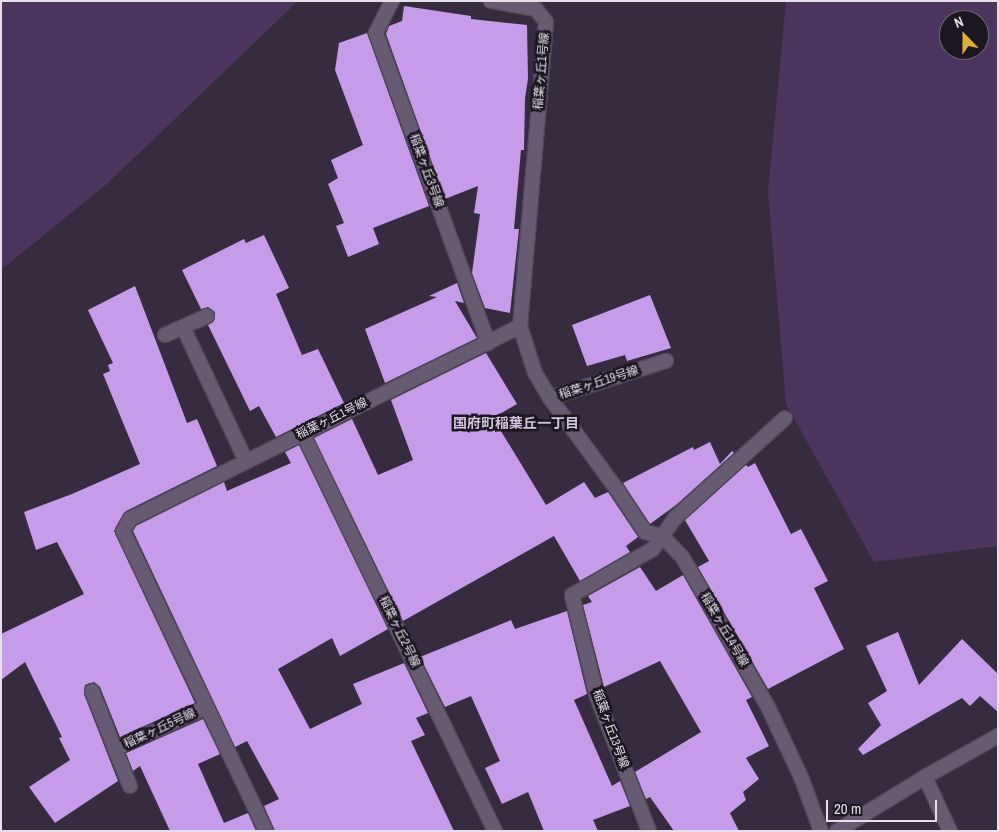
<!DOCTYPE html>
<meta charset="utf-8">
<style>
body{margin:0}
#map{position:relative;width:999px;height:832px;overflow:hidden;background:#362b3f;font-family:"Archivo Narrow","Noto Sans JP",sans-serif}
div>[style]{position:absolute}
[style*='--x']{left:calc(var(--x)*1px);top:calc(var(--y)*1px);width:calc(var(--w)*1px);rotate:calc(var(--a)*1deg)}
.green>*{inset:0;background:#4c355e}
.building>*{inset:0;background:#c69bea}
.roads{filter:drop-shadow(1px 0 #514859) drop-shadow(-1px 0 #514859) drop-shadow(0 1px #514859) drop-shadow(0 -1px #514859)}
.service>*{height:14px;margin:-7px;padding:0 7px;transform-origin:7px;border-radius:7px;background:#665b71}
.minor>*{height:14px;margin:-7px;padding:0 7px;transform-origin:7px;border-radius:7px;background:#665b71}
span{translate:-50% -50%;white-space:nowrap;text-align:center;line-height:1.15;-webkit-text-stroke:5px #1b161f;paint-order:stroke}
.street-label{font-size:12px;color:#e6e0ed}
.neighbourhood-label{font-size:14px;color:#d0c3dc;font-weight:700}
.frame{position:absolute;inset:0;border:2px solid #e6e0ed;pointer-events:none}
.north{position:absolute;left:939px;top:10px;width:50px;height:50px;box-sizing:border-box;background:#1b161f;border:1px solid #6c6771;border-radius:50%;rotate:338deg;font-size:14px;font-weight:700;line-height:20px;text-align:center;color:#e6e0ed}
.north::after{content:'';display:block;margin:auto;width:18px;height:22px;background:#dfb034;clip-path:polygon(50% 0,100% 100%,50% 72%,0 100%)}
.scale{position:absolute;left:826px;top:800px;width:111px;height:22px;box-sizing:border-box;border:2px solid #e6e0ed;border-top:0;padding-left:6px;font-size:15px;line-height:18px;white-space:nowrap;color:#e6e0ed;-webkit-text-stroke:4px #1b161f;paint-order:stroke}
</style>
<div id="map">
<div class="green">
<i style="clip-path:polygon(1px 1px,298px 1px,108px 183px,1px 270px)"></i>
<i style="clip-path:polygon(evenodd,786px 1px,998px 1px,998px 546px,874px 562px,786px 404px,768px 192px,786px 1px,949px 20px,979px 20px,979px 50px,949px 50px,949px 20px)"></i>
</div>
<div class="building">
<i style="clip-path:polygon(404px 6px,471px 16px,471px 19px,527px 25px,528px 79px,525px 98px,524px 150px,521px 150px,514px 229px,519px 229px,510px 313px,485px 308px,472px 273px,480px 214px,474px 213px,478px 186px,445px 199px,386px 34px,389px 26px,402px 21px)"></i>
<i style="clip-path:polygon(367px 33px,429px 206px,373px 228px,379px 244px,348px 257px,336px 226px,344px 223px,328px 184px,338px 178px,331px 160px,363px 145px,335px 70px,339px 43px)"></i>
<i style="clip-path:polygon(264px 235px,289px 288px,276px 294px,302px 355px,318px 349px,344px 403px,276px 437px,259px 406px,250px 411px,208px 325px,214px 321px,215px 312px,208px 307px,201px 309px,182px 270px,244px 239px,246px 243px)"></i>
<i style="clip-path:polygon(457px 283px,464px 303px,455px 301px,477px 338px,385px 383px,365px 329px,437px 297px,429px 296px)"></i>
<i style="clip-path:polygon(135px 286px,187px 423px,197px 419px,217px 466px,126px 511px,114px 531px,195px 703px,120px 737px,100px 687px,94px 682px,85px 685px,84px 694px,118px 781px,55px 823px,29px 787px,70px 760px,59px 738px,62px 737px,25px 662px,1px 680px,1px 634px,84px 594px,57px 542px,36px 550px,24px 512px,72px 494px,140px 464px,103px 374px,110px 371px,108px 365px,113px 363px,88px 310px)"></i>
<i style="clip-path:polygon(650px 295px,671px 348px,627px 361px,625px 355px,587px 366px,572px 325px)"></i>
<i style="clip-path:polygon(486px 353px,517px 404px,493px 418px,546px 505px,584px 482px,595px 498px,608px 492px,638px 537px,626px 546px,630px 552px,580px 581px,554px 536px,403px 621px,314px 438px,352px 419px,378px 475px,413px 460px,391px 400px)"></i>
<i style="clip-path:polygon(710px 442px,720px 464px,732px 451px,734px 453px,676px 505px,650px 524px,623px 483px,693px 447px,694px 450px)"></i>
<i style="clip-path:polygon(299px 445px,388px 629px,340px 656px,332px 638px,278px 669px,310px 729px,362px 704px,353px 684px,404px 663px,428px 713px,416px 718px,425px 735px,411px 741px,454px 831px,275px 831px,264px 806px,279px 799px,247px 741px,235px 747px,133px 531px,136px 526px,224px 482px,227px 491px,291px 463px,285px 452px)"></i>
<i style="clip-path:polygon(755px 463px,791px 534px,801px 529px,828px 581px,814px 588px,844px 649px,768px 689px,698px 567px,709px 561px,685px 520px,746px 465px,748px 467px)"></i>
<i style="clip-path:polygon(640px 567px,656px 591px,683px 575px,752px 697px,746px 700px,769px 746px,746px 758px,759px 779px,743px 792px,746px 800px,730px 813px,739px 831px,674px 831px,650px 797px,646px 799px,635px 772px,701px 732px,660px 661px,604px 687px,583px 605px,592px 602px,588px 596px)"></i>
<i style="clip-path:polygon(567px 611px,587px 694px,574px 700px,612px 786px,620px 781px,630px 806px,593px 820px,598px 831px,544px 831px,528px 792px,502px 804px,485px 768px,500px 761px,471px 696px,445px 707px,420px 657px,511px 620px,515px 629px)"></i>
<i style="clip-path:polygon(898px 632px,919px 685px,962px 639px,998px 674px,998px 712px,980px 696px,970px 706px,962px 698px,863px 755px,858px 749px,881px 725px,868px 703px,887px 691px,866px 646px)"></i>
<i style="clip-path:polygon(203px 719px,220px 754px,198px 764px,224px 823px,248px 813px,256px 831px,170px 831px,140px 766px,133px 771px,126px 753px)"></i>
</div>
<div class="roads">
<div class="service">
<i style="--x:183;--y:327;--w:148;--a:64.8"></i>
<i style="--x:165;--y:335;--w:46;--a:-24.3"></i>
</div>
<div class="minor">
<i style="--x:392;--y:1;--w:36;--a:117"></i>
<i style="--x:376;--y:33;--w:330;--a:70.1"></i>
<i style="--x:520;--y:326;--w:49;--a:72.3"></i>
<i style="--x:535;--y:373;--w:29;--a:59"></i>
<i style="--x:550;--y:398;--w:122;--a:-17.7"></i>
<i style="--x:550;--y:398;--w:115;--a:53.8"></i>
<i style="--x:618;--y:491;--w:49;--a:56.6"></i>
<i style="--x:645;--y:532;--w:17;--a:13"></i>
<i style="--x:662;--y:536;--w:24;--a:-54"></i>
<i style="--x:676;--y:517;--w:147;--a:-42.2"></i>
<i style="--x:303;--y:434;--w:441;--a:64.2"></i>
<i style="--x:92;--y:691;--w:62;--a:68.4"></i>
<i style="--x:115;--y:749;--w:101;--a:-24.5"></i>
<i style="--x:115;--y:749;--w:40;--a:68"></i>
<i style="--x:925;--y:777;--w:84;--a:-29.3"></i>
<i style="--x:266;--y:831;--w:332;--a:-115.5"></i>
<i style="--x:123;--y:531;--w:14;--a:-60"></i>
<i style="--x:130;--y:519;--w:435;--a:-26.3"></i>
<i style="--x:520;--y:326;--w:305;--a:-85.1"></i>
<i style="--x:546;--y:22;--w:16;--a:-128"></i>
<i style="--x:536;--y:9;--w:46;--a:-169.9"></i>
<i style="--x:649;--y:831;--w:144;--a:-111.2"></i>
<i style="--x:597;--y:697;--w:105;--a:-103.8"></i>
<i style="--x:572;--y:595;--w:93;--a:-29.6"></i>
<i style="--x:653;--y:549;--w:16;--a:-55"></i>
<i style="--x:662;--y:536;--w:30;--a:46"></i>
<i style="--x:683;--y:558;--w:174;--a:60.3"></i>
<i style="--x:769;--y:709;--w:75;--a:64.8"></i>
<i style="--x:801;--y:777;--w:58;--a:69.7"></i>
<i style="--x:837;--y:831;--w:103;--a:-31.5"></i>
<i style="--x:925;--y:777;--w:60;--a:65.2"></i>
</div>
</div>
<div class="street-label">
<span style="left:542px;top:71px;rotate:-85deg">稲葉ヶ丘1号線</span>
<span style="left:426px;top:171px;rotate:70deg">稲葉ヶ丘3号線</span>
<span style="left:599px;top:383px;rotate:-18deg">稲葉ヶ丘19号線</span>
<span style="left:332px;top:419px;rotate:-26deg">稲葉ヶ丘1号線</span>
<span style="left:724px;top:630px;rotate:60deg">稲葉ヶ丘14号線</span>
<span style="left:399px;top:632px;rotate:64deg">稲葉ヶ丘2号線</span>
<span style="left:160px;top:729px;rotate:-25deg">稲葉ヶ丘5号線</span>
<span style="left:610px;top:729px;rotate:70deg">稲葉ヶ丘13号線</span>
</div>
<div class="neighbourhood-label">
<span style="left:516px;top:423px">国府町稲葉丘一丁目</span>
</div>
<div class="frame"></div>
<div class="north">N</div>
<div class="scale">20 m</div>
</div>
